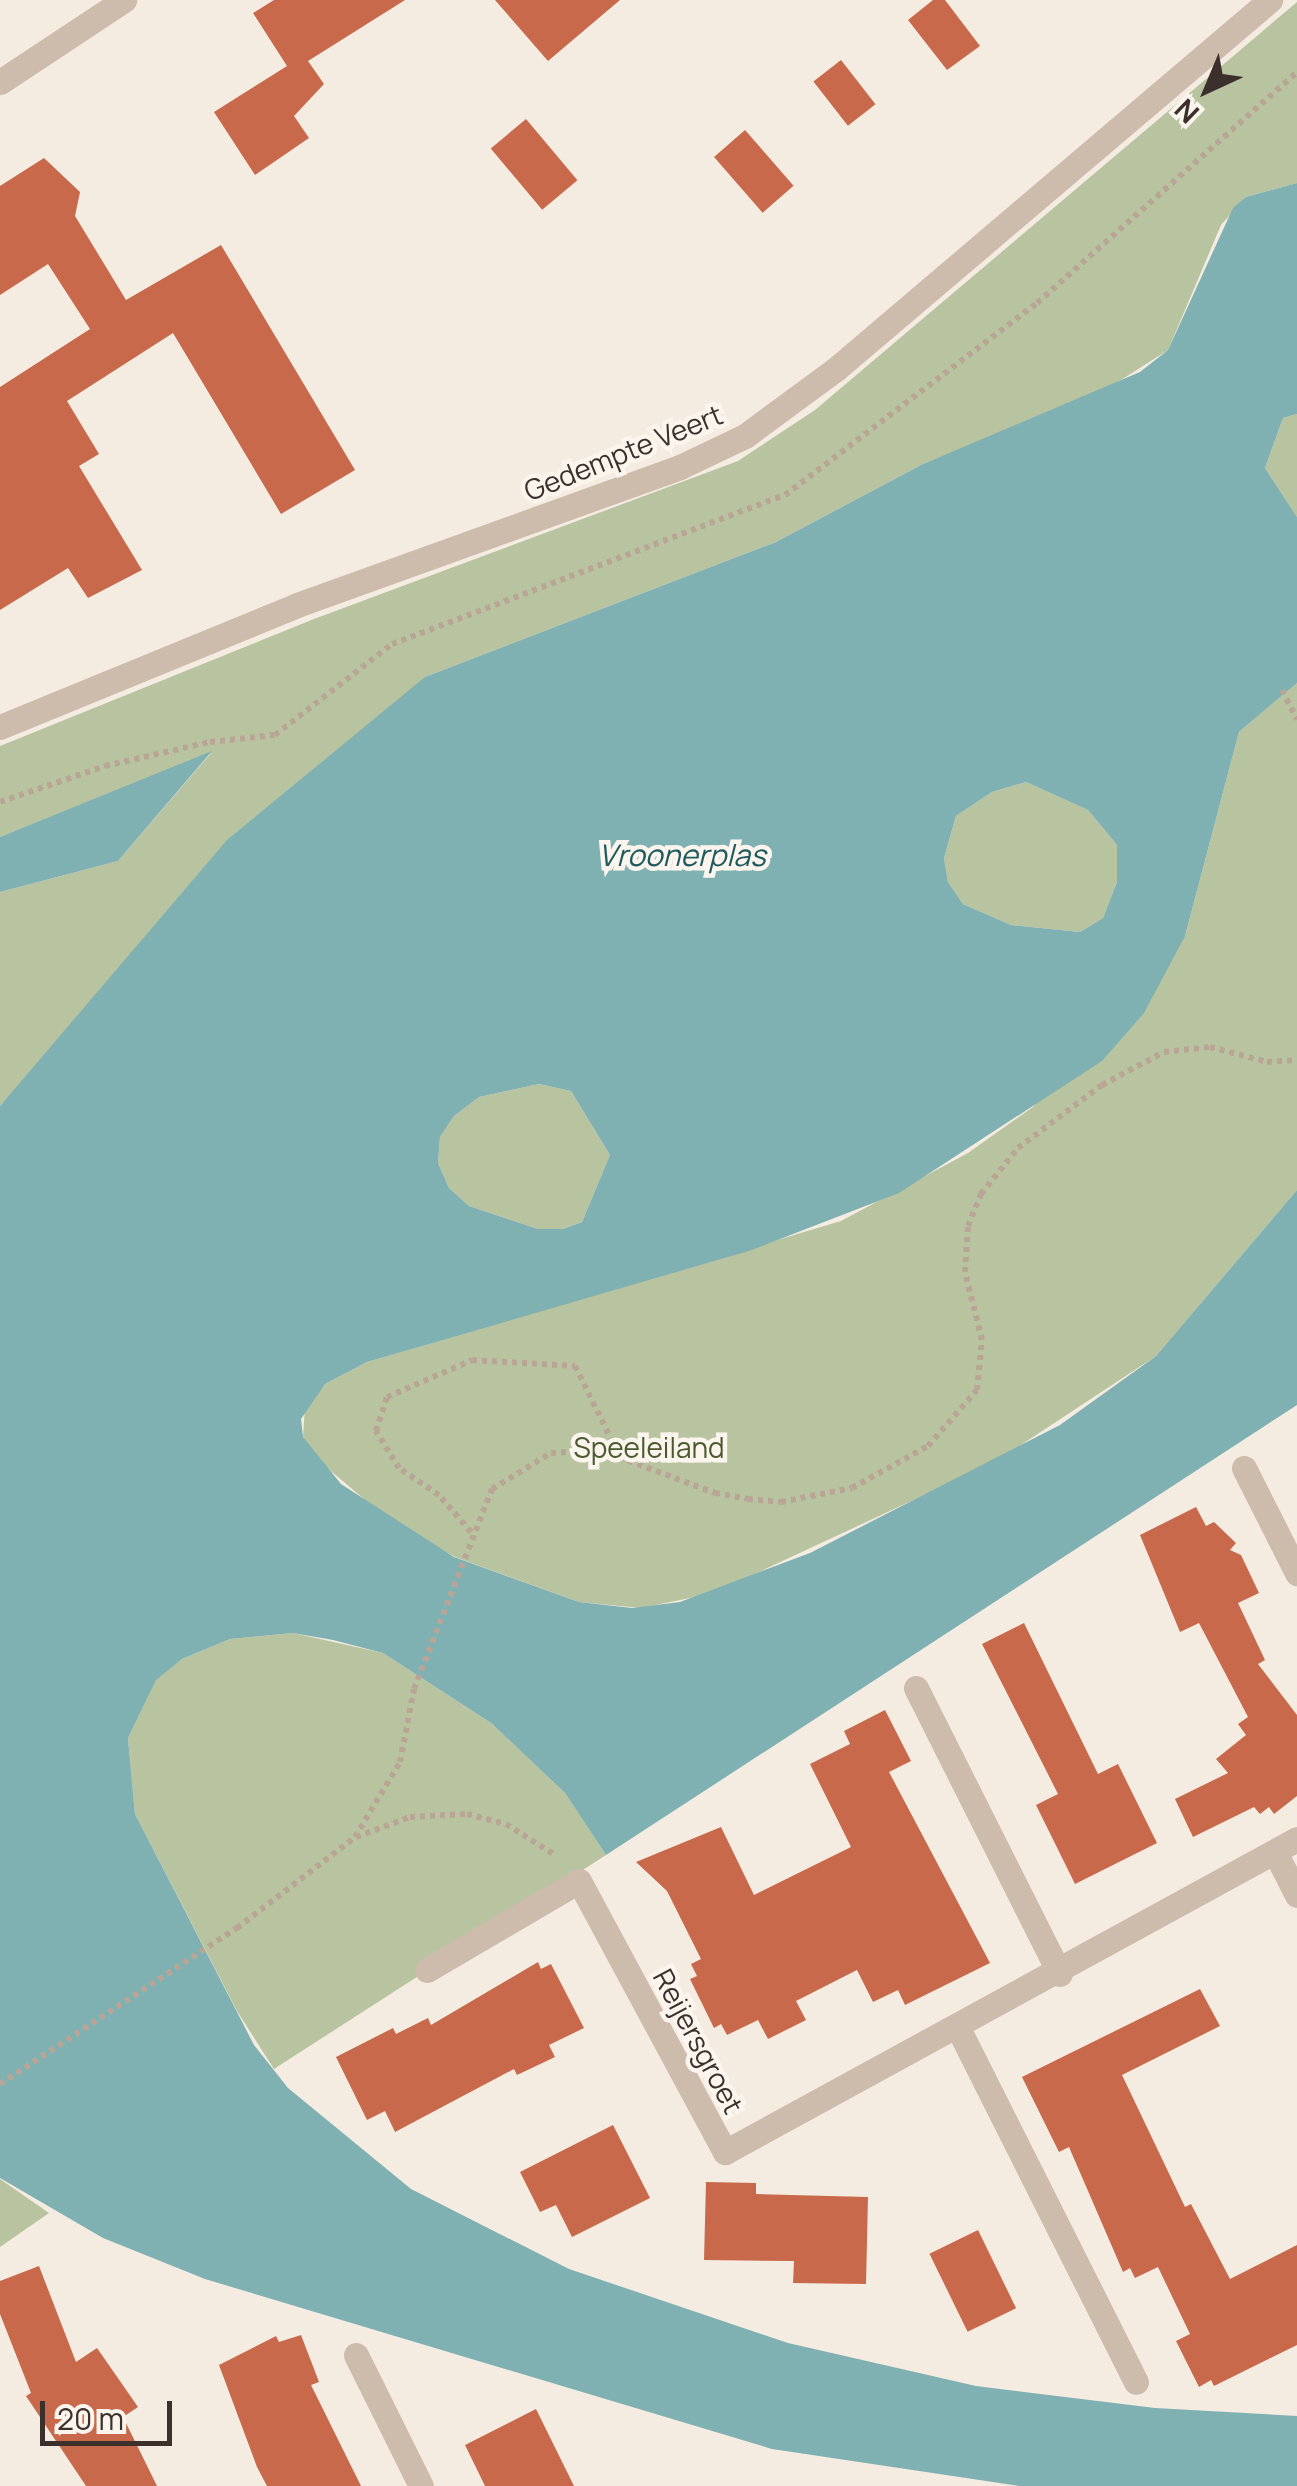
<!DOCTYPE html>
<style>
body{margin:0}
#map{position:relative;width:1297px;height:2486px;overflow:hidden;background:#f4ebe1;font-family:Manrope,sans-serif}
div>[style]{position:absolute}
[style*='--x']{left:calc(var(--x)*1px);top:calc(var(--y)*1px);width:calc(var(--w)*1px);rotate:calc(var(--a)*1deg)}
.green>*{inset:0;background:#b8c4a0}
.water>*{inset:0;background:#7fb0b2}
.building>*{inset:0;background:#c8694b;transform-origin:0 0}
.path>*{height:6px;margin-top:-3px;transform-origin:0;background:repeating-linear-gradient(90deg,#b9a596 0 5px,transparent 0 10px)}
.street>*{height:25px;margin:-12.5px;padding:0 12.5px;transform-origin:12.5px;border-radius:12.5px;background:#cdbbac}
span{translate:-50% -50%;white-space:nowrap;text-align:center;line-height:1.15;-webkit-text-stroke:9px #fbf5ee;paint-order:stroke}
.street-label{font-size:28px;color:#3b302b}
.park-label{font-size:28px;color:#4a5a2e}
.water-label{font-size:30px;color:#1f5a5e;font-style:italic}
.north{position:absolute;left:1157px;top:40px;width:100px;height:100px;-webkit-text-stroke:8px #fbf5ee;paint-order:stroke;rotate:224deg;font-size:28px;font-weight:700;line-height:40px;text-align:center;color:#3b302b}
.north::after{content:'';display:block;margin:auto;width:35px;height:45px;background:#3b302b;clip-path:polygon(50% 0,100% 100%,50% 72%,0 100%)}
.scale{position:absolute;left:40px;top:2401px;width:132px;height:45px;box-sizing:border-box;border:5px solid #3b302b;border-top:0;padding-left:12px;font-size:30px;line-height:35px;white-space:nowrap;color:#3b302b;-webkit-text-stroke:8px #fbf5ee;paint-order:stroke}
</style>
<div id="map">
<div class="green">
<i style="clip-path:polygon(1297px 2px,1297px 183px,1246px 197px,1221px 225px,1168px 350px,1099px 394px,921px 465px,776px 542px,425px 677px,98px 998px,0 1106px,0 892px,118px 861px,211px 753px,0 837px,0 746px,314px 619px,738px 461px,815px 410px)"></i>
<i style="clip-path:polygon(1297px 414px,1297px 517px,1265px 468px,1283px 418px)"></i>
<i style="clip-path:polygon(1297px 683px,1297px 1190px,1156px 1356px,995px 1462px,714px 1593px,641px 1608px,579px 1602px,455px 1557px,389px 1520px,319px 1461px,303px 1437px,305px 1407px,325px 1384px,367px 1362px,841px 1221px,968px 1153px,1033px 1107px,1185px 936px,1239px 732px)"></i>
<i style="clip-path:polygon(1026px 782px,1088px 810px,1117px 845px,1117px 882px,1103px 918px,1080px 932px,1011px 925px,963px 904px,948px 882px,944px 858px,956px 816px,992px 792px)"></i>
<i style="clip-path:polygon(539px 1084px,571px 1091px,610px 1155px,582px 1222px,563px 1229px,538px 1229px,469px 1206px,449px 1188px,438px 1163px,440px 1137px,454px 1116px,479px 1097px)"></i>
<i style="clip-path:polygon(293px 1633px,383px 1653px,491px 1723px,565px 1793px,606px 1855px,274px 2069px,237px 2011px,135px 1814px,128px 1738px,156px 1679px,182px 1659px,230px 1639px)"></i>
<i style="clip-path:polygon(0 2179px,49px 2213px,0 2247px)"></i>
</div>
<div class="water">
<i style="clip-path:polygon(evenodd,1297px 183px,1297px 414px,1283px 418px,1265px 468px,1297px 517px,1297px 683px,1239px 732px,1185px 936px,1144px 1013px,1102px 1061px,899px 1193px,752px 1250px,367px 1362px,325px 1384px,301px 1419px,303px 1437px,341px 1484px,454px 1557px,579px 1602px,632px 1608px,680px 1602px,810px 1553px,1060px 1425px,1156px 1356px,1297px 1190px,1297px 1405px,606px 1855px,565px 1793px,491px 1723px,383px 1653px,333px 1640px,293px 1633px,230px 1639px,182px 1659px,156px 1680px,128px 1738px,135px 1814px,254px 2045px,288px 2088px,411px 2189px,569px 2269px,788px 2343px,976px 2386px,1155px 2408px,1297px 2416px,1297px 2486px,1019px 2486px,772px 2449px,205px 2279px,103px 2238px,0 2178px,0 1106px,227px 840px,425px 677px,776px 542px,921px 465px,1140px 372px,1168px 350px,1233px 208px,1246px 197px,1297px 183px,1026px 782px,1088px 810px,1117px 845px,1117px 882px,1103px 918px,1080px 932px,1011px 925px,963px 904px,948px 882px,944px 858px,956px 816px,992px 792px,1026px 782px,1297px 183px,539px 1084px,571px 1091px,610px 1155px,582px 1222px,563px 1229px,538px 1229px,469px 1206px,449px 1188px,438px 1163px,440px 1137px,454px 1116px,479px 1097px,539px 1084px)"></i>
<i style="clip-path:polygon(212px 751px,118px 861px,0 892px,0 837px)"></i>
</div>
<div class="building">
<i style="clip-path:polygon(274px 0,405px 0,308px 61px,324px 84px,294px 116px,309px 138px,255px 175px,214px 112px,287px 66px,253px 13px)"></i>
<i style="clip-path:polygon(495px 0,620px 0,548px 61px)"></i>
<i style="clip-path:polygon(933px 0,945px 0,980px 46px,947px 70px,908px 20px)"></i>
<i style="left:841px;top:60px;width:56px;height:35px;rotate:52deg"></i>
<i style="left:526px;top:119px;width:80px;height:46px;rotate:50deg"></i>
<i style="left:745px;top:130px;width:74px;height:41px;rotate:49deg"></i>
<i style="clip-path:polygon(44px 158px,80px 192px,75px 216px,126px 300px,221px 245px,355px 470px,281px 514px,173px 333px,67px 401px,99px 454px,79px 466px,142px 570px,88px 598px,68px 568px,0 610px,0 387px,90px 329px,48px 264px,0 295px,0 186px)"></i>
<i style="clip-path:polygon(1196px 1507px,1206px 1526px,1214px 1522px,1236px 1543px,1230px 1550px,1241px 1555px,1259px 1593px,1238px 1603px,1265px 1660px,1258px 1664px,1297px 1715px,1297px 1796px,1274px 1814px,1269px 1807px,1260px 1814px,1254px 1807px,1193px 1837px,1175px 1799px,1228px 1773px,1216px 1759px,1246px 1735px,1238px 1724px,1248px 1717px,1199px 1623px,1180px 1632px,1140px 1535px)"></i>
<i style="clip-path:polygon(1024px 1623px,1098px 1774px,1118px 1764px,1157px 1843px,1075px 1884px,1036px 1805px,1058px 1794px,982px 1644px)"></i>
<i style="clip-path:polygon(885px 1710px,911px 1761px,889px 1772px,990px 1963px,905px 2005px,898px 1990px,873px 2002px,857px 1970px,796px 2001px,806px 2020px,768px 2039px,758px 2020px,727px 2035px,721px 2024px,714px 2028px,690px 1979px,697px 1976px,691px 1964px,701px 1959px,667px 1891px,636px 1862px,721px 1827px,754px 1895px,851px 1847px,810px 1764px,850px 1744px,844px 1731px)"></i>
<i style="clip-path:polygon(538px 1962px,541px 1969px,551px 1964px,584px 2028px,549px 2045px,555px 2057px,517px 2075px,514px 2069px,395px 2132px,385px 2111px,367px 2120px,336px 2057px,393px 2028px,396px 2034px,428px 2018px,431px 2025px)"></i>
<i style="clip-path:polygon(1200px 1989px,1220px 2026px,1122px 2075px,1185px 2207px,1191px 2204px,1230px 2279px,1297px 2245px,1297px 2345px,1214px 2386px,1211px 2380px,1199px 2387px,1176px 2341px,1190px 2334px,1158px 2267px,1135px 2278px,1130px 2268px,1123px 2272px,1069px 2147px,1059px 2152px,1022px 2077px)"></i>
<i style="clip-path:polygon(613px 2125px,650px 2198px,572px 2237px,556px 2205px,540px 2212px,520px 2172px)"></i>
<i style="clip-path:polygon(706px 2182px,756px 2183px,756px 2194px,868px 2197px,866px 2284px,793px 2283px,794px 2261px,704px 2260px)"></i>
<i style="left:978px;top:2230px;width:87px;height:54px;rotate:64deg"></i>
<i style="clip-path:polygon(39px 2266px,76px 2362px,97px 2348px,138px 2407px,123px 2417px,157px 2486px,86px 2486px,26px 2396px,31px 2393px,0 2314px,0 2281px)"></i>
<i style="clip-path:polygon(301px 2335px,319px 2382px,311px 2385px,361px 2486px,267px 2486px,257px 2467px,219px 2365px,276px 2336px,279px 2342px)"></i>
<i style="clip-path:polygon(536px 2409px,574px 2486px,485px 2486px,465px 2445px)"></i>
</div>
<div class="path">
<i style="--x:1282;--y:690;--w:33;--a:63"></i>
<i style="--x:0;--y:802;--w:111;--a:-18.9"></i>
<i style="--x:105;--y:766;--w:108;--a:-12.9"></i>
<i style="--x:210;--y:742;--w:65;--a:-6.1"></i>
<i style="--x:275;--y:735;--w:148;--a:-37.9"></i>
<i style="--x:392;--y:644;--w:420;--a:-20.8"></i>
<i style="--x:785;--y:495;--w:317;--a:-37.3"></i>
<i style="--x:1037;--y:303;--w:348;--a:-41.6"></i>
<i style="--x:471;--y:1532;--w:49;--a:-130.9"></i>
<i style="--x:439;--y:1495;--w:48;--a:-146"></i>
<i style="--x:399;--y:1468;--w:44;--a:-121.9"></i>
<i style="--x:376;--y:1431;--w:36;--a:-72"></i>
<i style="--x:387;--y:1397;--w:93;--a:-23.5"></i>
<i style="--x:472;--y:1360;--w:103;--a:3.3"></i>
<i style="--x:575;--y:1366;--w:95;--a:63.7"></i>
<i style="--x:356;--y:1837;--w:58;--a:-20.3"></i>
<i style="--x:410;--y:1817;--w:57;--a:-3"></i>
<i style="--x:467;--y:1814;--w:40;--a:14.4"></i>
<i style="--x:506;--y:1824;--w:58;--a:32.3"></i>
<i style="--x:0;--y:2084;--w:284;--a:-33.4"></i>
<i style="--x:237;--y:1928;--w:149;--a:-37.6"></i>
<i style="--x:355;--y:1837;--w:87;--a:-59"></i>
<i style="--x:400;--y:1762;--w:74;--a:-79.1"></i>
<i style="--x:414;--y:1689;--w:215;--a:-68.7"></i>
<i style="--x:492;--y:1489;--w:69;--a:-31.4"></i>
<i style="--x:551;--y:1453;--w:49;--a:-3.5"></i>
<i style="--x:600;--y:1450;--w:123;--a:20.5"></i>
<i style="--x:715;--y:1493;--w:34;--a:10"></i>
<i style="--x:748;--y:1499;--w:33;--a:5"></i>
<i style="--x:781;--y:1502;--w:72;--a:-11.2"></i>
<i style="--x:852;--y:1488;--w:87;--a:-28.9"></i>
<i style="--x:928;--y:1446;--w:74;--a:-48.8"></i>
<i style="--x:977;--y:1390;--w:50;--a:-84.3"></i>
<i style="--x:982;--y:1340;--w:70;--a:-104"></i>
<i style="--x:965;--y:1272;--w:46;--a:-86.3"></i>
<i style="--x:968;--y:1226;--w:35;--a:-68"></i>
<i style="--x:981;--y:1194;--w:59;--a:-51.2"></i>
<i style="--x:1018;--y:1148;--w:105;--a:-36.9"></i>
<i style="--x:1102;--y:1085;--w:70;--a:-28"></i>
<i style="--x:1164;--y:1052;--w:46;--a:-6.2"></i>
<i style="--x:1210;--y:1047;--w:59;--a:14.7"></i>
<i style="--x:1267;--y:1062;--w:30;--a:-4"></i>
</div>
<div class="street">
<i style="--x:0;--y:82;--w:149;--a:-33.5"></i>
<i style="--x:0;--y:727;--w:321;--a:-22.3"></i>
<i style="--x:297;--y:605;--w:407;--a:-19.8"></i>
<i style="--x:680;--y:467;--w:72;--a:-25.5"></i>
<i style="--x:745;--y:436;--w:113;--a:-36.4"></i>
<i style="--x:836;--y:369;--w:570;--a:-40.37"></i>
<i style="--x:1244;--y:1468;--w:118;--a:63.2"></i>
<i style="--x:916;--y:1688;--w:320;--a:63.3"></i>
<i style="--x:1276;--y:1854;--w:46;--a:62.9"></i>
<i style="--x:427;--y:1970;--w:176;--a:-30.4"></i>
<i style="--x:579;--y:1881;--w:308;--a:61.7"></i>
<i style="--x:725;--y:2152;--w:652;--a:-28.69"></i>
<i style="--x:958;--y:2028;--w:396;--a:63.3"></i>
<i style="--x:356;--y:2355;--w:146;--a:63.6"></i>
</div>
<div class="street-label">
<span style="left:623px;top:452px;rotate:-22deg">Gedempte Veert</span>
<span style="left:699px;top:2041px;rotate:62deg">Reijersgroet</span>
</div>
<div class="park-label">
<span style="left:649px;top:1447px">Speeleiland</span>
</div>
<div class="water-label">
<span style="left:682px;top:855px">Vroonerplas</span>
</div>
<div class="north">N</div>
<div class="scale">20 m</div>
</div>
